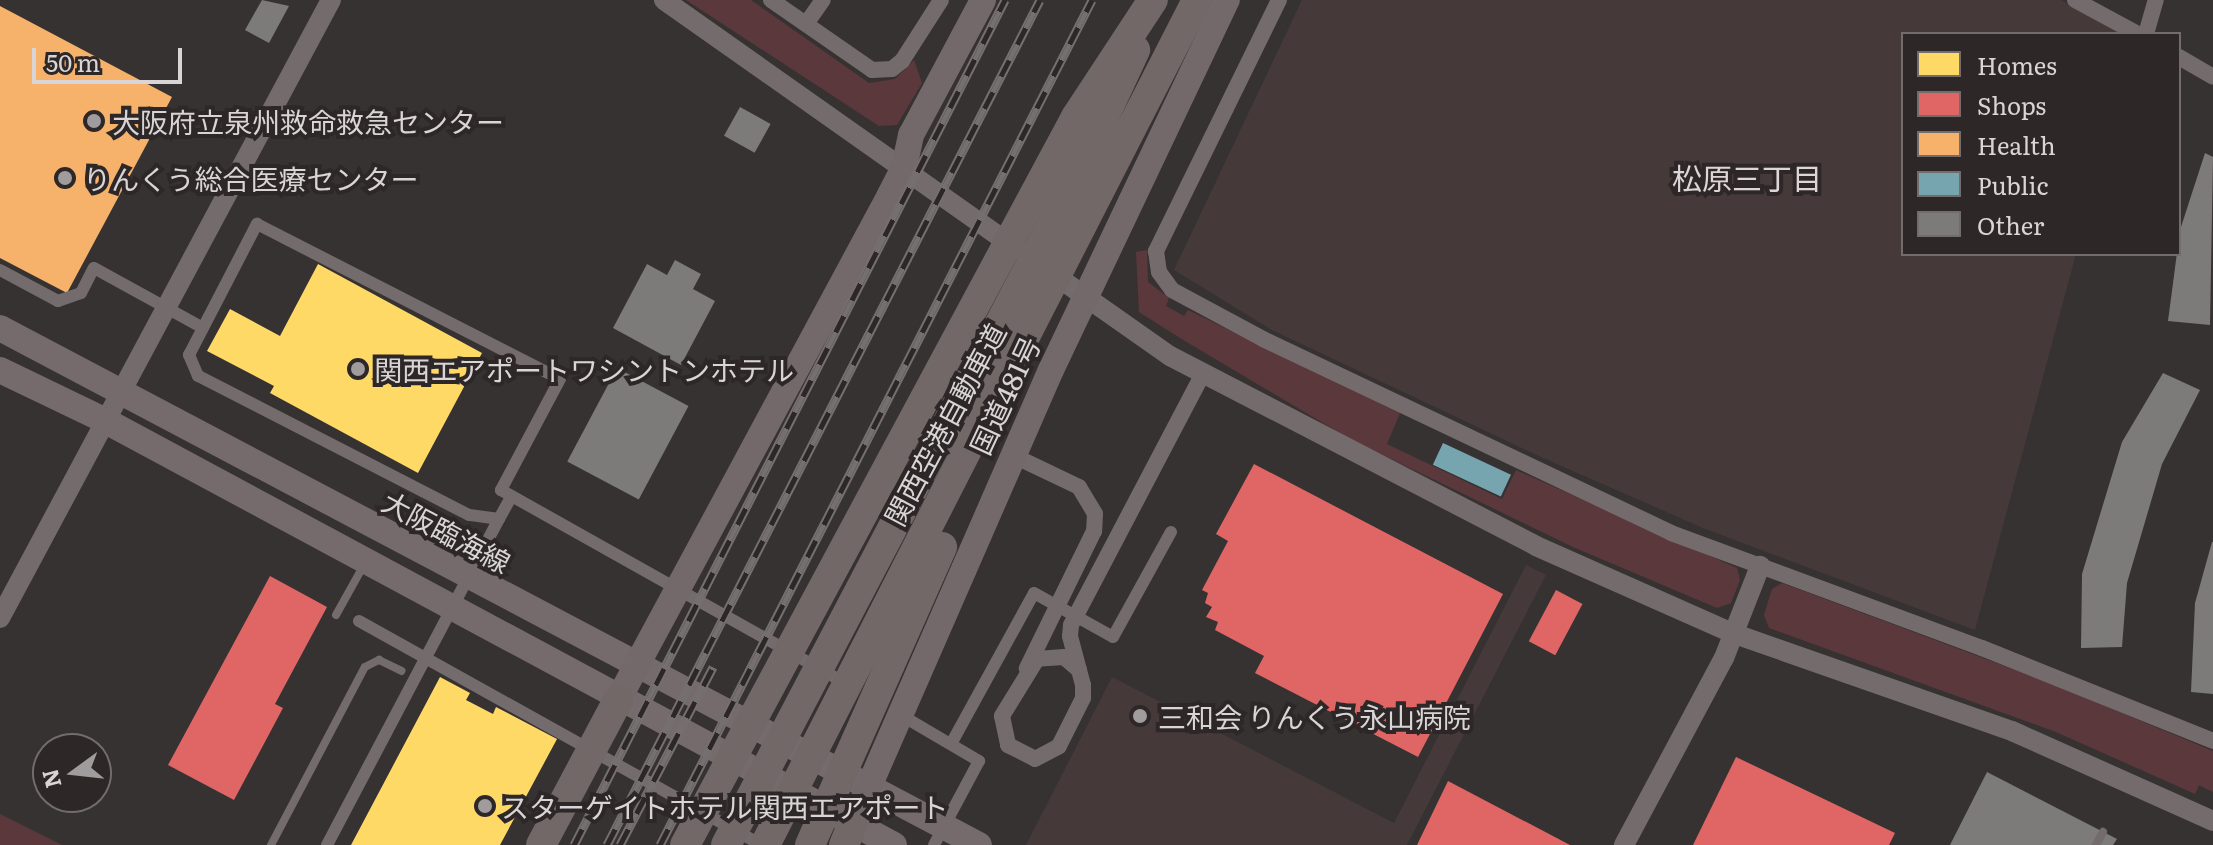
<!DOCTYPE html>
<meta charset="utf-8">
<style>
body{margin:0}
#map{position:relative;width:2213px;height:845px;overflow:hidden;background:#363232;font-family:Literata,"Noto Sans JP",serif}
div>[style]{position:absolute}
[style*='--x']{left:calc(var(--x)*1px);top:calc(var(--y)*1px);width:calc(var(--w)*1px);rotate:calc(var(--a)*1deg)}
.built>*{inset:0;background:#45393a}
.green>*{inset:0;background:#5b383c}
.homes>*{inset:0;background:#ffd966}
.shops>*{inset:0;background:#e06666;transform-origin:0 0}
.health>*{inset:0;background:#f6b26b}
.public>*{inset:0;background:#76a5af;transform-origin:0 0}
.building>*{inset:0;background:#7d7a7a;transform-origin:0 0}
.service>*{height:8px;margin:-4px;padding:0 4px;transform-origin:4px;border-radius:4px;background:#736b6c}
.pedestrian>*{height:12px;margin:-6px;padding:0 6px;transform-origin:6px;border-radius:6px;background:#736b6c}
.minor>*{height:16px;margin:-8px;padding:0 8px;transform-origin:8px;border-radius:8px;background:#736b6c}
.tertiary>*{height:20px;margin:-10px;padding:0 10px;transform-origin:10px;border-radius:10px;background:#736b6c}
.primary>*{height:26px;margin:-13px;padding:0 13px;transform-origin:13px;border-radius:13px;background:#756a6c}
.trunk>*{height:26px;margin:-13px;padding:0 13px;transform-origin:13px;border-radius:13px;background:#74696a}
.motorway>*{height:30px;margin:-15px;padding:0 15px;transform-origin:15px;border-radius:15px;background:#726868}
.rail>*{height:9px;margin-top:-4.5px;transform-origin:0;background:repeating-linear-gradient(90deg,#2d2728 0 18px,#756f70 0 36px);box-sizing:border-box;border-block:2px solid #756f70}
.dots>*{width:22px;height:22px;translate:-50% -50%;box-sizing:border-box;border:4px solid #2d2728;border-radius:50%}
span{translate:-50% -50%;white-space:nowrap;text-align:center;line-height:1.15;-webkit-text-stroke:8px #2d2728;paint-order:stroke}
.poi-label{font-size:28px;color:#d9d4d5}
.left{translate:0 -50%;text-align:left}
.street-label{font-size:28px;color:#d9d4d5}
.neighbourhood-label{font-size:30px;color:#ded5d6}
.legend{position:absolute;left:1901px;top:32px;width:280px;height:224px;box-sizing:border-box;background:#2d2728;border:2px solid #726c6d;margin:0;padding:10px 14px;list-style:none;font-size:24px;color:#d9d4d5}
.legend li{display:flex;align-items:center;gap:16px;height:40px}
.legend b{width:40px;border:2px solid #726c6d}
.north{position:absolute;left:32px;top:733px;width:80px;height:80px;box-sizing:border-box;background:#2d2728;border:2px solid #726c6d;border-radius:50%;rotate:255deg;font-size:22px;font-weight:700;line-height:32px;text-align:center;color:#d9d4d5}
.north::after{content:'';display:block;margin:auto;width:28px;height:36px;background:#a09b9c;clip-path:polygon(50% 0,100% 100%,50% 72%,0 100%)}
.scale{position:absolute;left:32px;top:48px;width:150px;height:36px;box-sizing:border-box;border:4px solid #d9d4d5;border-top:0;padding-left:10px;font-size:24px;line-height:28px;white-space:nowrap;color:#d9d4d5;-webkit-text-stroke:6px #2d2728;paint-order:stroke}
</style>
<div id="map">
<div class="built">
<i style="clip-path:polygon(1302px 0,2061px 0,2123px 34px,1903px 34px,1903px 254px,2076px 254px,1975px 630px,1703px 528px,1541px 457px,1272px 330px,1174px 270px)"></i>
<i style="clip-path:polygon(1526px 565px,1546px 575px,1407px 845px,1026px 845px,1112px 677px,1394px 823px)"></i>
</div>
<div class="green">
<i style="clip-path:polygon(686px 0,751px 0,869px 83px,895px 79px,914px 60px,922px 83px,897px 125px,879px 126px)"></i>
<i style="clip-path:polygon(1147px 250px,1148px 282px,1169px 298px,1166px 306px,1184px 316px,1188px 310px,1400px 413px,1387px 444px,1502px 499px,1516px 470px,1737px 568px,1740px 580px,1731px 603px,1717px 608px,1573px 547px,1350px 439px,1180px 338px,1139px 312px,1136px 252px)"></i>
<i style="clip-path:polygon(1782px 583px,2050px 683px,2213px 751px,2213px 792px,2199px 785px,2195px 794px,2056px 732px,1769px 628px,1764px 615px,1772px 589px)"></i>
<i style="clip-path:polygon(0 814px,62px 845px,0 845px)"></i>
</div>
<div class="homes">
<i style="clip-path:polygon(318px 264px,482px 353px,418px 473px,270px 393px,274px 386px,207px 351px,230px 309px,280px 336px)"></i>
<i style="clip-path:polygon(440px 677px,470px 693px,466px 700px,493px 714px,496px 707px,557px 739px,500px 845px,351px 845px)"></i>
</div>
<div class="shops">
<i style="clip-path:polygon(1254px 464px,1503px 594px,1418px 757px,1255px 673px,1264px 656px,1215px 630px,1218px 622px,1206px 617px,1212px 607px,1205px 603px,1208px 593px,1202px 590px,1228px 541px,1216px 534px)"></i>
<i style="clip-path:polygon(270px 576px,327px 607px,275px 704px,283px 708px,234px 800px,168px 765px)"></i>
<i style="left:1556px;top:590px;width:30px;height:58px;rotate:28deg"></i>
<i style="clip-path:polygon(1736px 757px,1895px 833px,1889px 845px,1693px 845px)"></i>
<i style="clip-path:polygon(1448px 781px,1570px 845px,1417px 845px)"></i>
</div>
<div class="health">
<i style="clip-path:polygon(0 6px,172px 97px,67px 293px,0 258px)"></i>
</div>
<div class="public">
<i style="left:1443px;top:443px;width:75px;height:24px;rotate:25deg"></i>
</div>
<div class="building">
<i style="clip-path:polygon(262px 0,289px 6px,269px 43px,245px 30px)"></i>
<i style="left:740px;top:107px;width:35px;height:33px;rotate:29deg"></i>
<i style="clip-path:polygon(2205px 153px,2213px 157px,2210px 325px,2168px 321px,2180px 230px)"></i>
<i style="clip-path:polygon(675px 260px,701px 274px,693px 289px,715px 301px,681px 365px,613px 328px,647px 264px,667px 275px)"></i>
<i style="left:617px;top:368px;width:81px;height:106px;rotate:28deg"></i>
<i style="clip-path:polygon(2163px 373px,2200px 390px,2162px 464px,2127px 583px,2122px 647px,2081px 648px,2082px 574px,2122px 442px)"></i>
<i style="clip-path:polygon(2212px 542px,2213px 542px,2213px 694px,2191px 692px,2195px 603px)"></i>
<i style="clip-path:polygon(1987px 772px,2117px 839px,2113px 845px,1950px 845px)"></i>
</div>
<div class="service">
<i style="--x:336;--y:615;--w:60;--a:-60.9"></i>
<i style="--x:271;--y:845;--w:201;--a:-62.2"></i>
<i style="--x:365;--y:667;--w:16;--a:-27"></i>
<i style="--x:379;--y:660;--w:25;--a:26"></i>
<i style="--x:2096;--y:845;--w:15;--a:-62"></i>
</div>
<div class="pedestrian">
<i style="--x:0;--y:270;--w:66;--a:28.1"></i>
<i style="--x:58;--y:301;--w:24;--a:-19"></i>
<i style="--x:81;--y:293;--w:28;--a:-63"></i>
<i style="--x:94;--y:268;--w:124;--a:28.8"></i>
<i style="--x:510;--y:499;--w:23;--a:119"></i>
<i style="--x:499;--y:519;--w:30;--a:-172"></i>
<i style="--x:469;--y:515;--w:305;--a:-152.8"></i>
<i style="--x:198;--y:376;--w:23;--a:-113"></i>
<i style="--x:189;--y:355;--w:148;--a:-62.6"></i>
<i style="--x:257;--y:224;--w:340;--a:27.1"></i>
<i style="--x:560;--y:379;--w:126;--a:118"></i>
<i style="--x:501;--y:490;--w:398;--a:29.3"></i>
<i style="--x:359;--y:621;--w:461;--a:29.1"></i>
<i style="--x:899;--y:714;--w:93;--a:30.4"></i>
<i style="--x:979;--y:761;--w:95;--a:118.2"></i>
<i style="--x:951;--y:744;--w:172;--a:-61.2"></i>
<i style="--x:1034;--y:593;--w:90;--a:29.1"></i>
<i style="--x:1113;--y:637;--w:120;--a:-61.1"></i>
<i style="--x:327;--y:845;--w:369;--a:-62.2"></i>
</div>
<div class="minor">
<i style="--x:771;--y:0;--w:123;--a:34.7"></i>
<i style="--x:872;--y:70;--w:20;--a:-3"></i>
<i style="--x:892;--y:69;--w:13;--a:-39"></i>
<i style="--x:902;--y:61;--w:72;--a:-57.4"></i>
<i style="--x:1279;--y:0;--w:280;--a:116.1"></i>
<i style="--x:1156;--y:251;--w:21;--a:82"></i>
<i style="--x:1159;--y:272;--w:22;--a:54"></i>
<i style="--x:1172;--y:290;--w:103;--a:28.3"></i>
<i style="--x:1263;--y:339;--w:452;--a:25.4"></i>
<i style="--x:1671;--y:533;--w:332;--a:20.3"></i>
<i style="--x:1982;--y:648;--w:249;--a:21.9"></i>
<i style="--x:2075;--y:0;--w:72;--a:28.4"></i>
<i style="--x:806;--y:24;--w:29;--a:-55"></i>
<i style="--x:2146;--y:34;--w:35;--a:-74"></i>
<i style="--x:2179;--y:57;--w:39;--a:30"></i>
<i style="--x:1012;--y:455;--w:74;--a:25.5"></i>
<i style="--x:1079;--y:487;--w:31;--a:59"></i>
<i style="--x:1095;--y:514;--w:17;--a:93"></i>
<i style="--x:1094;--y:531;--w:153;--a:116.1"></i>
<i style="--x:1079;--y:670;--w:20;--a:-139"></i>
<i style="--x:1064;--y:657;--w:27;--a:176"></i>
<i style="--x:1037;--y:659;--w:67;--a:121.6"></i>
<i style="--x:1002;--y:716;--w:30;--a:78"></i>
<i style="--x:1008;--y:745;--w:30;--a:27"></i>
<i style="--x:1035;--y:759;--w:27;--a:-28"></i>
<i style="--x:1059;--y:746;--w:54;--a:-63.4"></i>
<i style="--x:1083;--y:698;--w:13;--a:-90"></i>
<i style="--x:1083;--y:685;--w:16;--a:-105"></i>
<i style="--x:1079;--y:670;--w:35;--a:-105"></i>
<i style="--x:1070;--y:636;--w:11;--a:-85"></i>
<i style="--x:1071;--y:625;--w:284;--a:-62.3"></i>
</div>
<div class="tertiary">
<i style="--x:664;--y:0;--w:431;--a:35.2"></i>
<i style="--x:1049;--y:271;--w:148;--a:35.1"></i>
<i style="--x:1170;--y:356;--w:412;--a:27.4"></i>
<i style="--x:1536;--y:546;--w:218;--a:23.9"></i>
<i style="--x:1735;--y:634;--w:293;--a:19.3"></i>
<i style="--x:2012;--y:731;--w:220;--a:24.1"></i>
<i style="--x:0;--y:618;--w:701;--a:-61.83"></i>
<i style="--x:1624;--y:845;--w:212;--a:-61.9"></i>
<i style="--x:1724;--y:658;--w:99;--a:-68.6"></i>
</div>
<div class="primary">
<i style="--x:0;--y:328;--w:1107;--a:27.84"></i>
<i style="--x:0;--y:370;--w:115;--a:25.7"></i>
<i style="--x:104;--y:420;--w:897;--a:28.28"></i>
</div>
<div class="trunk">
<i style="--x:618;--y:700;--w:574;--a:-61.69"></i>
<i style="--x:890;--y:195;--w:30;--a:-63"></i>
<i style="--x:904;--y:168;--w:34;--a:-78"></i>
<i style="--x:911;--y:135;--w:153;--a:-61.9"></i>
<i style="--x:853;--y:823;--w:494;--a:-66.4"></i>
<i style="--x:1051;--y:370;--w:410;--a:-64.6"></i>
</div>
<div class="motorway">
<i style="--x:541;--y:845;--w:164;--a:-62"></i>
<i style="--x:685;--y:845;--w:826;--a:-61.76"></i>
<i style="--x:1076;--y:117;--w:140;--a:-56.7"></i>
<i style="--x:726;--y:845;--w:744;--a:-62.3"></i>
<i style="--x:1072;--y:186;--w:150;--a:-65.1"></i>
<i style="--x:765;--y:845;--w:949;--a:-62.92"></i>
<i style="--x:810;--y:845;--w:326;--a:-66.1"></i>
<i style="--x:844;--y:845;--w:24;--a:-68"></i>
</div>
<div class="rail">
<i style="--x:574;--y:845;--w:949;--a:-62.98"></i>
<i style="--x:607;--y:845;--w:949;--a:-62.87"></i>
<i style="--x:620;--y:845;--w:201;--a:-62.4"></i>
<i style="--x:660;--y:845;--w:949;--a:-62.92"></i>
</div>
<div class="dots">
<i style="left:94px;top:121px;background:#a09b9c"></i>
<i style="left:65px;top:178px;background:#a09b9c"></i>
<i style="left:358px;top:369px;background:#a09b9c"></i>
<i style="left:1140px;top:716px;background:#a09b9c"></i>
<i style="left:485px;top:806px;background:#a09b9c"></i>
</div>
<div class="poi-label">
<span class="left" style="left:112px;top:121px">大阪府立泉州救命救急センター</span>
<span class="left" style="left:83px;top:178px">りんくう総合医療センター</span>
<span class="left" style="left:374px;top:369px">関西エアポートワシントンホテル</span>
<span class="left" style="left:1158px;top:716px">三和会 りんくう永山病院</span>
<span class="left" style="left:501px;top:806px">スターゲイトホテル関西エアポート</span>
</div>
<div class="street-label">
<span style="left:1004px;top:395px;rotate:-65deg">国道481号</span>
<span style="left:944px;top:424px;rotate:-62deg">関西空港自動車道</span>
<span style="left:447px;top:531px;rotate:28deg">大阪臨海線</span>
</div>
<div class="neighbourhood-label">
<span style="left:1747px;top:177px">松原三丁目</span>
</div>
<ul class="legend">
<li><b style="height:22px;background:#ffd966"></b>Homes</li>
<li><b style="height:22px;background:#e06666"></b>Shops</li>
<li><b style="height:22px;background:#f6b26b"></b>Health</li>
<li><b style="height:22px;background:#76a5af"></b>Public</li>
<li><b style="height:22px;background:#7d7a7a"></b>Other</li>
</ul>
<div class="north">N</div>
<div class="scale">50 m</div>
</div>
